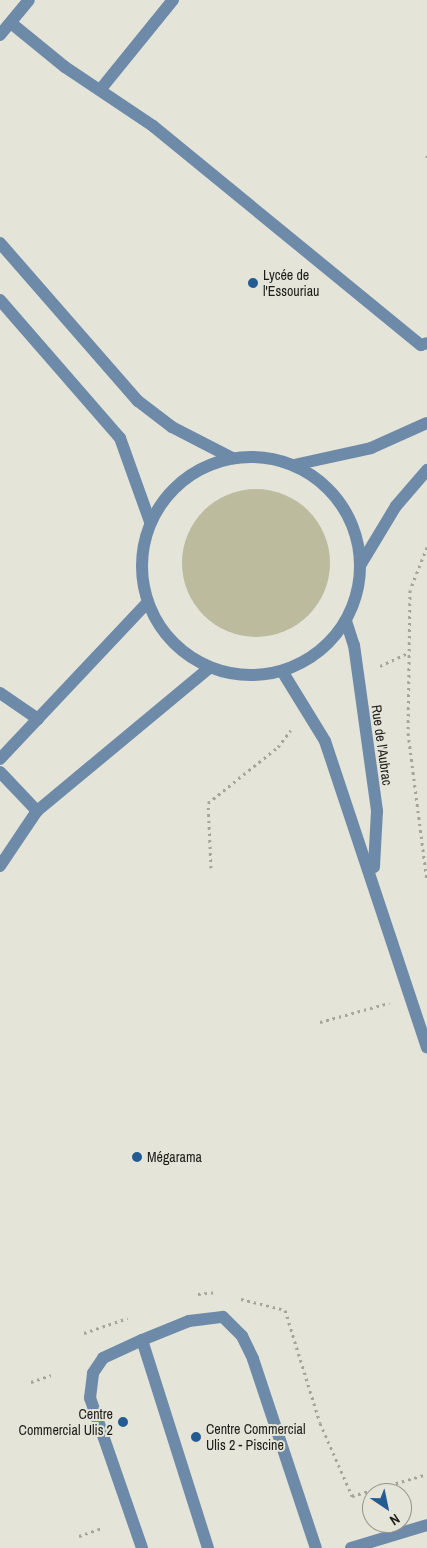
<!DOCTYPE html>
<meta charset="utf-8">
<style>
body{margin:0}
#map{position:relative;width:427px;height:1548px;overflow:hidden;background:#e4e4d9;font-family:"Archivo Narrow",sans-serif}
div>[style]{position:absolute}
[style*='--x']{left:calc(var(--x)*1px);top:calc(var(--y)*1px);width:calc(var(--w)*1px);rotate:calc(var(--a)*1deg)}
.green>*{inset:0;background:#bcbb9e}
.round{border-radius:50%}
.path>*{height:3px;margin-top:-1.5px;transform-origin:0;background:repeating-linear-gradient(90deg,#a5a59c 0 2.5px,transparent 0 6.5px)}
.lane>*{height:12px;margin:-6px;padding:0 6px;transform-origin:6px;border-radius:6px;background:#6e8aa9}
.street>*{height:12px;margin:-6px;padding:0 6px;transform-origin:6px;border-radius:6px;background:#6e8aa9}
.street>.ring{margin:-6px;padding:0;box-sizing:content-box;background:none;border:12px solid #6e8aa9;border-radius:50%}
.dots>*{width:14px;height:14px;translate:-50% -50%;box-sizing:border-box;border:2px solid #e4e4d9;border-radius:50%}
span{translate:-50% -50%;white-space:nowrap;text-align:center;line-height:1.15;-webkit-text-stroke:4px #e4e4d9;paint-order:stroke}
.poi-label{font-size:14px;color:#1c1c18}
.left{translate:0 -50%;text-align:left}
.right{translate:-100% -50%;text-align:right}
.street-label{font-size:14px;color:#1c1c18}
.north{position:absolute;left:362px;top:1483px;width:50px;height:50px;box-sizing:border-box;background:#e4e4d9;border:1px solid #94948c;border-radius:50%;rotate:146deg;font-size:14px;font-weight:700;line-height:20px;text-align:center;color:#1c1c18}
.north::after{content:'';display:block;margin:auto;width:18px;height:22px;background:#235b93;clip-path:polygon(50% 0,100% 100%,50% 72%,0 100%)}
</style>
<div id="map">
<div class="green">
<i class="round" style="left:182px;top:489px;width:148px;height:148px"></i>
</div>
<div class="path">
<i style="--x:427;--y:155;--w:5;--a:90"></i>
<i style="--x:427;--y:547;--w:46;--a:111.6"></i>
<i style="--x:410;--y:590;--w:143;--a:90.8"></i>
<i style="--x:408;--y:733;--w:149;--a:82.7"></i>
<i style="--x:380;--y:666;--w:31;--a:-25"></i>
<i style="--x:211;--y:868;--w:65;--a:-92.6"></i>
<i style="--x:208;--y:803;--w:90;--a:-38.7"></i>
<i style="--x:278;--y:747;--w:21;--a:-53"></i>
<i style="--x:320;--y:1022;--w:72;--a:-15.4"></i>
<i style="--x:198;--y:1294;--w:18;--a:-6"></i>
<i style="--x:241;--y:1299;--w:45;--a:14"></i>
<i style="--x:285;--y:1310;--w:118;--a:72.8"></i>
<i style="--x:320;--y:1423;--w:80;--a:66.3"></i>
<i style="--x:352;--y:1496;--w:78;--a:-16.3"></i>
<i style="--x:84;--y:1333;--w:46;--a:-18.8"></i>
<i style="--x:31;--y:1382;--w:21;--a:-19"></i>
<i style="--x:79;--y:1536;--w:24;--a:-19"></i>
</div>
<div class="lane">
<i style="--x:11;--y:23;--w:70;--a:39.2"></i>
<i style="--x:65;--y:67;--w:106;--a:33.8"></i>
<i style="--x:153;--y:126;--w:346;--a:39.3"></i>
<i style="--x:421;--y:345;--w:6;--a:-18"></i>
<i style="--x:0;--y:35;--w:45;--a:-50.4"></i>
<i style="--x:100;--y:90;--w:116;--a:-51"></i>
<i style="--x:0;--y:693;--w:46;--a:34.4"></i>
<i style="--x:0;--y:759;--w:214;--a:-46.7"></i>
<i style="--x:0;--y:772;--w:54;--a:46.5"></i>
<i style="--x:0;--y:866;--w:66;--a:-56.1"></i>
<i style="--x:37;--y:811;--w:224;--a:-39.7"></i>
<i style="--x:142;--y:1340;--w:218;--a:72.4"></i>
<i style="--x:142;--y:1548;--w:159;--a:-109.1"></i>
<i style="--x:90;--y:1398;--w:25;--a:-83"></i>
<i style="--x:93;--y:1373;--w:18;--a:-56"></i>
<i style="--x:103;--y:1358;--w:43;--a:-24.8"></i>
<i style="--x:142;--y:1340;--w:51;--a:-22"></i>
<i style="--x:189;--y:1321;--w:34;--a:-7"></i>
<i style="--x:223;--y:1317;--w:27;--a:45"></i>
<i style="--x:242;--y:1336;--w:25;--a:64"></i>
<i style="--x:253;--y:1359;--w:199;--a:71.6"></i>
</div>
<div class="street">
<i style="--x:0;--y:243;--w:210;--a:48.9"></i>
<i style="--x:138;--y:401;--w:43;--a:37.4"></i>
<i style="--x:172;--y:427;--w:68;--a:27.3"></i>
<i style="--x:0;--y:300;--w:183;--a:49"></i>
<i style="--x:120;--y:438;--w:89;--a:70.3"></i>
<i class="ring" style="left:142px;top:457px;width:206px;height:206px"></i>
<i style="--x:294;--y:465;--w:79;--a:-12.4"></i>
<i style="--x:371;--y:448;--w:61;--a:-24.1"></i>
<i style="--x:361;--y:564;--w:68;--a:-58.9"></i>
<i style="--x:396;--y:506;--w:48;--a:-49.3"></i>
<i style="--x:346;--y:621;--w:25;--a:72"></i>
<i style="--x:354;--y:645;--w:168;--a:82.1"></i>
<i style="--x:377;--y:811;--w:56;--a:93.1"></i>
<i style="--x:282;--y:671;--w:82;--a:58.4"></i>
<i style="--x:325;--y:741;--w:323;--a:71.6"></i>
<i style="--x:351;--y:1548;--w:79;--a:-16.8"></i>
</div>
<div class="dots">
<i style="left:253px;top:283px;background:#235b93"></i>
<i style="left:137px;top:1157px;background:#235b93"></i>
<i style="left:123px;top:1422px;background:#235b93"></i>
<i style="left:196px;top:1437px;background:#235b93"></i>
</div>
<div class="poi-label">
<span class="left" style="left:263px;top:283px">Lycée de<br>l'Essouriau</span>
<span class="left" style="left:147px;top:1157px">Mégarama</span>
<span class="right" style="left:113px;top:1422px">Centre<br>Commercial Ulis 2</span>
<span class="left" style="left:206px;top:1437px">Centre Commercial<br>Ulis 2 - Piscine</span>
</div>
<div class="street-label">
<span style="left:382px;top:745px;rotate:82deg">Rue de l'Aubrac</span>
</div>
<div class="north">N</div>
</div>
